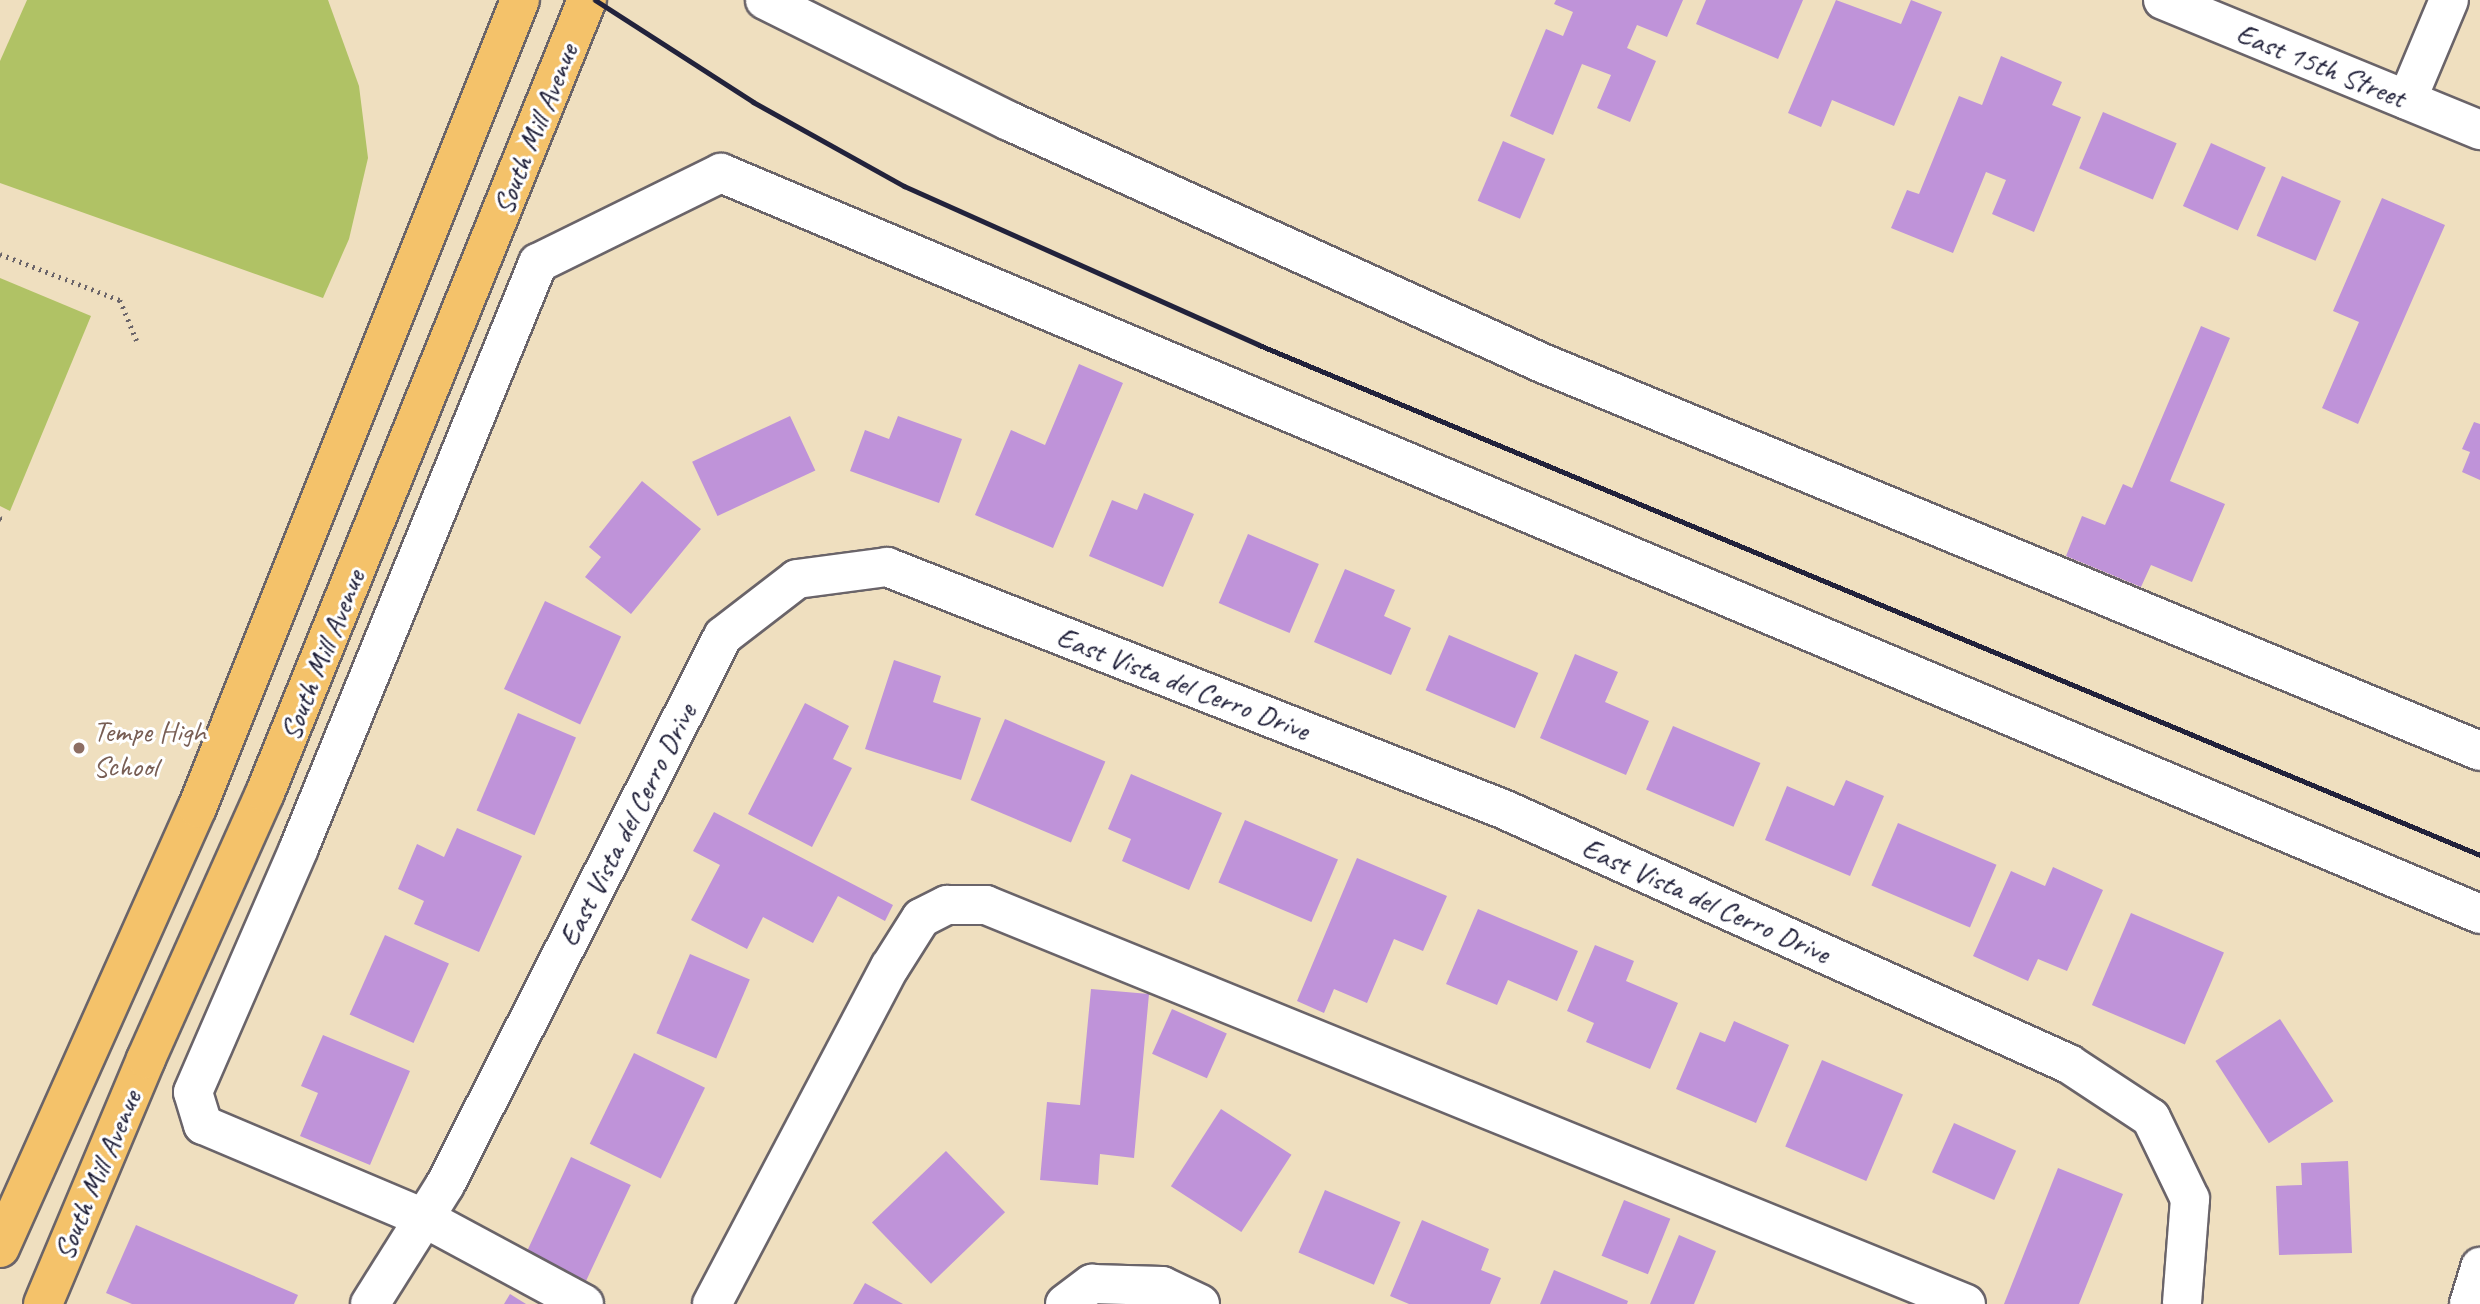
<!DOCTYPE html>
<style>
body{margin:0}
#map{position:relative;width:2480px;height:1304px;overflow:hidden;background:#efdfbf;font-family:Caveat,sans-serif}
div>[style]{position:absolute}
[style*='--x']{left:calc(var(--x)*1px);top:calc(var(--y)*1px);width:calc(var(--w)*1px);rotate:calc(var(--a)*1deg)}
.green>*{inset:0;background:#b0c265}
.building>*{inset:0;background:#bf93d9;transform-origin:0 0}
.path>*{height:4.5px;margin-top:-2.25px;transform-origin:0;background:repeating-linear-gradient(90deg,#6a6469 0 2px,transparent 0 7px)}
.roads{filter:drop-shadow(2px 0 #6a6469) drop-shadow(-2px 0 #6a6469) drop-shadow(0 2px #6a6469) drop-shadow(0 -2px #6a6469)}
.minor>*{height:38px;margin:-19px;padding:0 19px;transform-origin:19px;border-radius:19px;background:#fff}
.major>*{height:38px;margin:-19px;padding:0 19px;transform-origin:19px;border-radius:19px;background:#f4c26a}
.rail>*{height:5px;margin:-2.5px;padding:0 2.5px;transform-origin:2.5px;border-radius:2.5px;background:#22223b}
.dots>*{width:19px;height:19px;translate:-50% -50%;box-sizing:border-box;border:4px solid #fff;border-radius:50%}
span{translate:-50% -50%;white-space:nowrap;text-align:center;line-height:1.15;-webkit-text-stroke:6px #fff;paint-order:stroke}
.street-label{font-size:30px;color:#22223b}
.education-label{font-size:30px;color:#785e54}
.left{translate:0 -50%;text-align:left}
</style>
<div id="map">
<div class="green">
<i style="clip-path:polygon(27px 0,328px 0,359px 86px,368px 158px,349px 239px,323px 298px,0 183px,0 61px)"></i>
<i style="clip-path:polygon(0 278px,91px 316px,10px 511px,0 506px)"></i>
</div>
<div class="building">
<i style="clip-path:polygon(1556px 0,1683px 0,1667px 37px,1637px 25px,1627px 48px,1656px 61px,1630px 122px,1597px 108px,1611px 75px,1582px 64px,1553px 135px,1510px 116px,1546px 29px,1563px 36px,1573px 12px,1554px 4px)"></i>
<i style="clip-path:polygon(1706px 0,1803px 0,1778px 59px,1696px 24px)"></i>
<i style="clip-path:polygon(1836px 0,1901px 24px,1911px 0,1942px 12px,1894px 126px,1832px 100px,1821px 127px,1788px 113px)"></i>
<i style="clip-path:polygon(2001px 56px,2062px 82px,2052px 105px,2081px 117px,2034px 232px,1992px 214px,2006px 180px,1986px 172px,1953px 253px,1891px 228px,1907px 190px,1919px 194px,1959px 96px,1982px 105px)"></i>
<i style="left:2103px;top:112px;width:80px;height:61px;rotate:23deg"></i>
<i style="left:1503px;top:141px;width:46px;height:65px;rotate:23deg"></i>
<i style="left:2211px;top:143px;width:60px;height:69px;rotate:24deg"></i>
<i style="left:2282px;top:176px;width:64px;height:65px;rotate:23deg"></i>
<i style="clip-path:polygon(2382px 198px,2445px 225px,2358px 424px,2322px 408px,2359px 322px,2333px 311px)"></i>
<i style="clip-path:polygon(2201px 326px,2230px 338px,2170px 481px,2225px 504px,2192px 582px,2151px 565px,2141px 587px,2066px 556px,2082px 516px,2105px 525px,2123px 484px,2132px 488px)"></i>
<i style="clip-path:polygon(1079px 364px,1123px 383px,1053px 548px,975px 515px,1011px 430px,1045px 445px)"></i>
<i style="left:790px;top:416px;width:60px;height:108px;rotate:65deg"></i>
<i style="clip-path:polygon(898px 416px,962px 439px,939px 503px,850px 471px,865px 430px,889px 439px)"></i>
<i style="clip-path:polygon(2474px 422px,2480px 424px,2480px 480px,2462px 472px,2470px 452px,2462px 449px)"></i>
<i style="clip-path:polygon(642px 481px,701px 529px,631px 614px,585px 577px,601px 557px,589px 547px)"></i>
<i style="clip-path:polygon(1144px 493px,1194px 514px,1163px 587px,1089px 556px,1112px 500px,1137px 510px)"></i>
<i style="left:1248px;top:534px;width:77px;height:75px;rotate:23deg"></i>
<i style="clip-path:polygon(1345px 569px,1395px 590px,1384px 616px,1411px 628px,1391px 675px,1314px 642px)"></i>
<i style="left:545px;top:601px;width:84px;height:97px;rotate:25deg"></i>
<i style="left:1449px;top:635px;width:97px;height:60px;rotate:23deg"></i>
<i style="clip-path:polygon(1575px 654px,1618px 672px,1605px 702px,1649px 721px,1626px 775px,1540px 738px)"></i>
<i style="clip-path:polygon(894px 660px,941px 676px,933px 702px,981px 718px,961px 780px,865px 749px)"></i>
<i style="clip-path:polygon(805px 703px,849px 726px,833px 759px,852px 768px,812px 847px,748px 814px)"></i>
<i style="left:518px;top:713px;width:63px;height:106px;rotate:23deg"></i>
<i style="left:1005px;top:719px;width:109px;height:88px;rotate:23deg"></i>
<i style="left:1673px;top:726px;width:95px;height:69px;rotate:23deg"></i>
<i style="clip-path:polygon(1131px 774px,1222px 813px,1189px 890px,1122px 861px,1131px 839px,1108px 829px)"></i>
<i style="clip-path:polygon(1846px 780px,1884px 796px,1850px 876px,1765px 840px,1787px 786px,1834px 806px)"></i>
<i style="clip-path:polygon(714px 812px,893px 905px,885px 921px,838px 896px,813px 943px,763px 917px,747px 949px,691px 920px,720px 865px,693px 851px)"></i>
<i style="left:1245px;top:820px;width:101px;height:68px;rotate:23deg"></i>
<i style="left:1898px;top:823px;width:107px;height:68px;rotate:23deg"></i>
<i style="clip-path:polygon(457px 828px,522px 856px,479px 952px,414px 924px,424px 901px,398px 889px,417px 844px,444px 857px)"></i>
<i style="clip-path:polygon(1357px 858px,1447px 896px,1423px 951px,1394px 939px,1367px 1003px,1334px 989px,1324px 1013px,1297px 1001px)"></i>
<i style="clip-path:polygon(2053px 867px,2103px 890px,2067px 971px,2038px 959px,2028px 981px,1973px 956px,2011px 871px,2045px 886px)"></i>
<i style="clip-path:polygon(1478px 909px,1578px 951px,1557px 1001px,1508px 980px,1497px 1005px,1446px 984px)"></i>
<i style="left:2131px;top:913px;width:101px;height:100px;rotate:23deg"></i>
<i style="left:385px;top:935px;width:70px;height:87px;rotate:24deg"></i>
<i style="clip-path:polygon(1595px 945px,1634px 961px,1626px 981px,1678px 1003px,1650px 1069px,1586px 1042px,1594px 1023px,1567px 1011px)"></i>
<i style="left:690px;top:954px;width:65px;height:86px;rotate:23deg"></i>
<i style="clip-path:polygon(1091px 989px,1149px 994px,1134px 1158px,1100px 1154px,1098px 1185px,1040px 1180px,1047px 1102px,1080px 1105px)"></i>
<i style="left:1172px;top:1009px;width:60px;height:49px;rotate:24deg"></i>
<i style="left:2280px;top:1019px;width:98px;height:77px;rotate:57deg"></i>
<i style="clip-path:polygon(1734px 1021px,1789px 1045px,1756px 1123px,1676px 1089px,1700px 1032px,1725px 1042px)"></i>
<i style="clip-path:polygon(323px 1035px,410px 1071px,370px 1165px,300px 1136px,318px 1093px,301px 1086px)"></i>
<i style="left:634px;top:1053px;width:79px;height:101px;rotate:26deg"></i>
<i style="left:1822px;top:1060px;width:88px;height:94px;rotate:23deg"></i>
<i style="left:1221px;top:1109px;width:84px;height:92px;rotate:33deg"></i>
<i style="left:1954px;top:1123px;width:68px;height:54px;rotate:24deg"></i>
<i style="left:946px;top:1151px;width:85px;height:103px;rotate:46deg"></i>
<i style="left:571px;top:1157px;width:66px;height:106px;rotate:25deg"></i>
<i style="clip-path:polygon(2348px 1161px,2352px 1253px,2279px 1255px,2276px 1186px,2302px 1185px,2301px 1163px)"></i>
<i style="clip-path:polygon(2058px 1168px,2123px 1194px,2079px 1304px,2004px 1304px)"></i>
<i style="left:1325px;top:1190px;width:82px;height:68px;rotate:23deg"></i>
<i style="left:1624px;top:1200px;width:50px;height:60px;rotate:22deg"></i>
<i style="clip-path:polygon(1422px 1220px,1489px 1249px,1481px 1270px,1501px 1278px,1490px 1304px,1409px 1304px,1390px 1296px)"></i>
<i style="clip-path:polygon(136px 1225px,298px 1295px,294px 1304px,132px 1304px,106px 1293px)"></i>
<i style="clip-path:polygon(1679px 1235px,1716px 1251px,1694px 1304px,1650px 1304px)"></i>
<i style="clip-path:polygon(1554px 1270px,1628px 1301px,1627px 1304px,1540px 1304px)"></i>
<i style="clip-path:polygon(865px 1283px,903px 1304px,853px 1304px)"></i>
<i style="clip-path:polygon(510px 1294px,526px 1304px,504px 1304px)"></i>
</div>
<div class="path">
<i style="--x:0;--y:254;--w:129;--a:21"></i>
<i style="--x:120;--y:300;--w:44;--a:67.5"></i>
<i style="--x:0;--y:518;--w:5;--a:22"></i>
</div>
<div class="roads">
<div class="minor">
<i style="--x:765;--y:0;--w:272;--a:26.4"></i>
<i style="--x:1009;--y:121;--w:585;--a:24.42"></i>
<i style="--x:1542;--y:363;--w:1015;--a:22.47"></i>
<i style="--x:2163;--y:0;--w:343;--a:22.3"></i>
<i style="--x:2407;--y:100;--w:108;--a:-67.2"></i>
<i style="--x:370;--y:1304;--w:141;--a:-57.8"></i>
<i style="--x:445;--y:1185;--w:615;--a:-63.14"></i>
<i style="--x:723;--y:636;--w:93;--a:-37.6"></i>
<i style="--x:797;--y:579;--w:91;--a:-7.6"></i>
<i style="--x:887;--y:567;--w:662;--a:21.45"></i>
<i style="--x:1503;--y:809;--w:621;--a:24.25"></i>
<i style="--x:2069;--y:1064;--w:98;--a:33.4"></i>
<i style="--x:2151;--y:1118;--w:90;--a:64.3"></i>
<i style="--x:2190;--y:1199;--w:105;--a:94.4"></i>
<i style="--x:584;--y:1304;--w:179;--a:-151.7"></i>
<i style="--x:426;--y:1219;--w:242;--a:-157.1"></i>
<i style="--x:203;--y:1125;--w:34;--a:-107"></i>
<i style="--x:193;--y:1092;--w:266;--a:-66.5"></i>
<i style="--x:299;--y:848;--w:632;--a:-67.78"></i>
<i style="--x:538;--y:263;--w:204;--a:-26.2"></i>
<i style="--x:721;--y:173;--w:1909;--a:22.84"></i>
<i style="--x:712;--y:1304;--w:381;--a:-62.2"></i>
<i style="--x:890;--y:967;--w:58;--a:-57.7"></i>
<i style="--x:921;--y:918;--w:29;--a:-27"></i>
<i style="--x:947;--y:905;--w:39;--a:0"></i>
<i style="--x:986;--y:905;--w:1058;--a:22.15"></i>
<i style="--x:1065;--y:1304;--w:34;--a:-37"></i>
<i style="--x:1092;--y:1284;--w:70;--a:1.6"></i>
<i style="--x:1162;--y:1286;--w:42;--a:25.3"></i>
<i style="--x:2469;--y:1304;--w:39;--a:-73"></i>
</div>
<div class="major">
<i style="--x:0;--y:1248;--w:482;--a:-65.9"></i>
<i style="--x:197;--y:808;--w:870;--a:-68.21"></i>
<i style="--x:43;--y:1304;--w:266;--a:-67.2"></i>
<i style="--x:146;--y:1059;--w:291;--a:-65.9"></i>
<i style="--x:265;--y:793;--w:856;--a:-67.9"></i>
</div>
</div>
<div class="rail">
<i style="--x:595;--y:0;--w:188;--a:32.8"></i>
<i style="--x:753;--y:102;--w:173;--a:29.1"></i>
<i style="--x:904;--y:186;--w:389;--a:24.1"></i>
<i style="--x:1259;--y:345;--w:1323;--a:22.67"></i>
</div>
<div class="dots">
<i style="left:79px;top:748px;background:#8d6e63"></i>
</div>
<div class="street-label">
<span style="left:2321px;top:65px;rotate:22deg">East 15th Street</span>
<span style="left:535px;top:129px;rotate:-68deg">South Mill Avenue</span>
<span style="left:322px;top:655px;rotate:-68deg">South Mill Avenue</span>
<span style="left:1183px;top:683px;rotate:21deg">East Vista del Cerro Drive</span>
<span style="left:627px;top:825px;rotate:-63deg">East Vista del Cerro Drive</span>
<span style="left:1706px;top:900px;rotate:24deg">East Vista del Cerro Drive</span>
<span style="left:97px;top:1175px;rotate:-67deg">South Mill Avenue</span>
</div>
<div class="education-label">
<span class="left" style="left:93px;top:748px">Tempe High<br>School</span>
</div>
</div>
